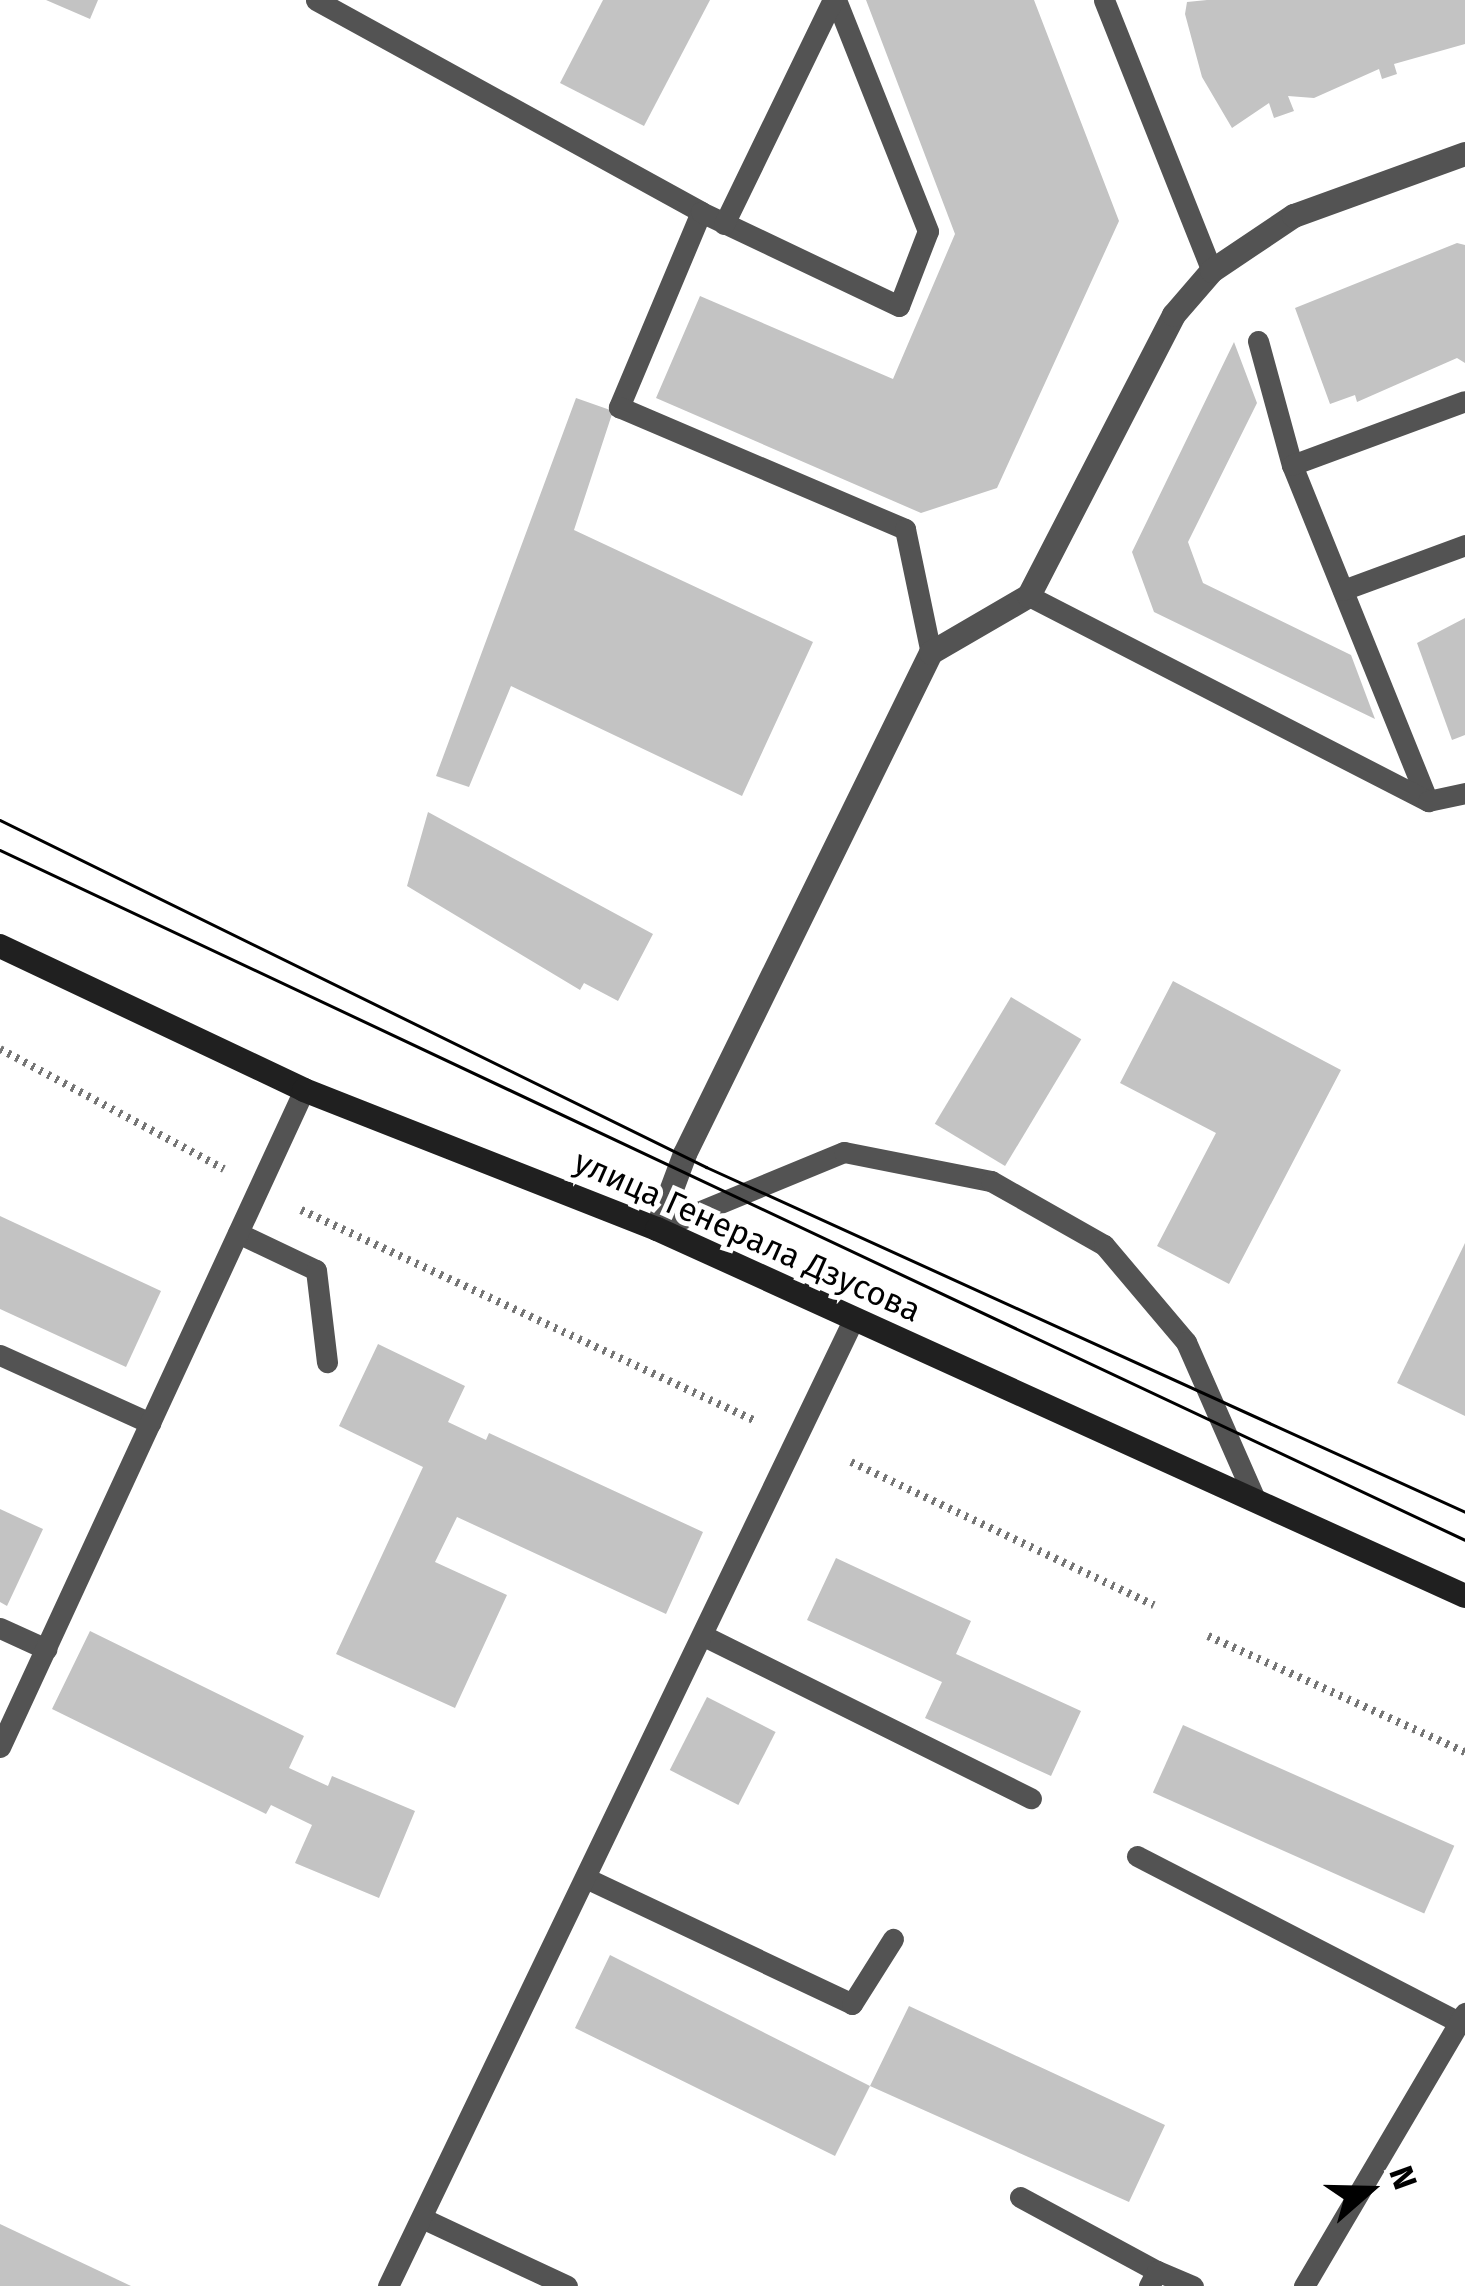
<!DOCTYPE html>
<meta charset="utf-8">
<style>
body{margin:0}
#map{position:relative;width:1465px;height:2286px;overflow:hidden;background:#fff;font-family:"Fira Sans",sans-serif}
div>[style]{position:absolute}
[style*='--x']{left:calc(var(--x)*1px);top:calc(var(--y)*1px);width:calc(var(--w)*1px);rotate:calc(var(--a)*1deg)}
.building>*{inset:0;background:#c3c3c3;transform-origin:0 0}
.path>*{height:8px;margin-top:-4px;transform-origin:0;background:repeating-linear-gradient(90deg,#757575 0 3px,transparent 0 9px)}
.lane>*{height:21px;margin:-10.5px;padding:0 10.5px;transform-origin:10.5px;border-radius:10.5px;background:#535353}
.street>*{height:24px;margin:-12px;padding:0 12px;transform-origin:12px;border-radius:12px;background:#535353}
.secondary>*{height:24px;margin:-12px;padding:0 12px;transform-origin:12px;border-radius:12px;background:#202020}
.tram>*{height:3px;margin:-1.5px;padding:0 1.5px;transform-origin:1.5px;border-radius:1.5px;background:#000}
span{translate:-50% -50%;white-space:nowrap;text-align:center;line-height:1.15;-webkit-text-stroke:10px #fff;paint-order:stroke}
.street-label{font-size:33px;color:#000}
.north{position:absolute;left:1309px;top:2130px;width:120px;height:120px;-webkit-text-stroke:9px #fff;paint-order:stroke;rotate:70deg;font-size:33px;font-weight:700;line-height:48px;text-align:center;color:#000}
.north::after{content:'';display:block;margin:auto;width:42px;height:54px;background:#000;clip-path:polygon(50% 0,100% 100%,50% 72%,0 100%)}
</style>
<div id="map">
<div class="building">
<i style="clip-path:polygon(46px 0,98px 0,90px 19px)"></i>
<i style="clip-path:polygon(603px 0,710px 0,644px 126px,560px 83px)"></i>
<i style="clip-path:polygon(866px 0,1034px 0,1119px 221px,997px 488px,921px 513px,656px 398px,700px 296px,893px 379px,955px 234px)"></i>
<i style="clip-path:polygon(1207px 0,1465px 0,1465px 44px,1394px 64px,1397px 74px,1382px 79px,1379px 69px,1314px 98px,1288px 96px,1294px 111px,1274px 118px,1269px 103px,1232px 128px,1202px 77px,1185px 14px,1187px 2px)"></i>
<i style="clip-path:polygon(1457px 243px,1465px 245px,1465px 363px,1457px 358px,1357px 402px,1355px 395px,1330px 404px,1295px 308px)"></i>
<i style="clip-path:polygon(1234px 342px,1257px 403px,1188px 542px,1203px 583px,1351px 655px,1375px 719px,1154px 612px,1132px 552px)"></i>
<i style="clip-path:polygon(576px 398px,613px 411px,574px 530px,813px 642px,742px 796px,511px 686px,469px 787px,436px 776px)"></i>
<i style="clip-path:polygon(1465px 618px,1465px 735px,1452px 740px,1417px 643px)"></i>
<i style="clip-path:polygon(428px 812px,653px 934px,618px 1001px,584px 983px,580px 990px,407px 886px)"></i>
<i style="clip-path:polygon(1173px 981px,1341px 1070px,1229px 1284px,1157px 1246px,1216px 1133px,1120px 1083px)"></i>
<i style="left:1011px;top:997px;width:82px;height:148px;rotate:31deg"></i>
<i style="clip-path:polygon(0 1216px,161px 1291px,126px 1367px,0 1309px)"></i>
<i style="clip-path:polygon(1465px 1243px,1465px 1416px,1397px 1383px)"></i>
<i style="clip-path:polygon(378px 1344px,465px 1386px,448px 1422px,486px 1440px,489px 1433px,703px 1532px,666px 1614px,457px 1517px,435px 1562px,507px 1595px,455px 1708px,336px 1654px,423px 1467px,339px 1426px)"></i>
<i style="clip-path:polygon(0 1509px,43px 1529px,7px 1606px,0 1602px)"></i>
<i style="clip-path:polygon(836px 1558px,971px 1621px,956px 1654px,1081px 1711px,1051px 1776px,925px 1718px,942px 1682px,807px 1620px)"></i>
<i style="clip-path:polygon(90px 1631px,304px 1736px,289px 1768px,328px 1786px,332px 1776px,415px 1811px,379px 1898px,295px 1863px,312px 1825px,271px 1805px,266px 1814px,52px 1709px)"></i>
<i style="left:707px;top:1697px;width:77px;height:82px;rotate:27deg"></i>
<i style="left:1183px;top:1725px;width:297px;height:74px;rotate:24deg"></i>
<i style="clip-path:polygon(610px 1955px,870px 2086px,909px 2006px,1165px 2125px,1129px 2202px,870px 2086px,835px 2156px,575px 2028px)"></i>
<i style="clip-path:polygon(0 2224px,131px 2286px,0 2286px)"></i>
</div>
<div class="path">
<i style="--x:0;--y:1049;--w:254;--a:28.2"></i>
<i style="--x:301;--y:1210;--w:499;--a:24.9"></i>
<i style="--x:851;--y:1462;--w:335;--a:25.3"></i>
<i style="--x:1208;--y:1636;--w:282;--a:24.3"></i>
</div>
<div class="lane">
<i style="--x:316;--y:0;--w:440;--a:28.8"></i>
<i style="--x:701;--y:212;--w:212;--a:112.8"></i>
<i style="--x:619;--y:407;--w:311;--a:23.1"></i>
<i style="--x:905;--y:529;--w:127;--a:78.2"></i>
<i style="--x:1104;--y:0;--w:292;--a:68.3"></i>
<i style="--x:701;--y:212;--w:219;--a:25.4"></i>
<i style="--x:899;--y:306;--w:80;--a:-68.9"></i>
<i style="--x:928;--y:231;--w:249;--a:-111.7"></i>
<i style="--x:724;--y:224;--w:249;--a:-64.1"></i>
<i style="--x:1258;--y:341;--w:129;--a:74.7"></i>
<i style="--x:1292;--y:465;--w:362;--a:68"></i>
<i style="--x:1292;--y:465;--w:184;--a:-20.3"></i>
<i style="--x:1343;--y:590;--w:130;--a:-20.2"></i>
<i style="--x:1029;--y:596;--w:449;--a:27.2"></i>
<i style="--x:1428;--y:801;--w:38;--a:-12"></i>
<i style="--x:657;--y:1229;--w:202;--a:-22.4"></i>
<i style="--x:844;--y:1152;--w:150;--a:11.2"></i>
<i style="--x:991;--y:1181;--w:130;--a:29.5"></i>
<i style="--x:1104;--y:1245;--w:127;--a:49.8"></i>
<i style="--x:1186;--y:1342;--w:171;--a:66.3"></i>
<i style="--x:238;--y:1233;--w:86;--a:25.4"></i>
<i style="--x:316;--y:1270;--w:93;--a:83.2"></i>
<i style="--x:0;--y:1355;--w:165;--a:24.4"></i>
<i style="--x:0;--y:1628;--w:51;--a:24.5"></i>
<i style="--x:704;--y:1636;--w:365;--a:26.4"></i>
<i style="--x:0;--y:1747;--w:724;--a:-65.17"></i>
<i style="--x:1137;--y:1856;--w:364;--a:27.3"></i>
<i style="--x:588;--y:1879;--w:292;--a:25.3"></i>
<i style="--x:852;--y:2004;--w:77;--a:-57.8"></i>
<i style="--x:1020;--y:2197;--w:156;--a:28.4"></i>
<i style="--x:422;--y:2218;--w:160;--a:25.1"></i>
<i style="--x:388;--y:2286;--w:1074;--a:-64.29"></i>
<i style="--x:1149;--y:2286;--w:17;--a:-62"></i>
<i style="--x:1157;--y:2271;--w:39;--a:23"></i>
<i style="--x:1304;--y:2286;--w:317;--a:-59.5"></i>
</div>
<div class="street">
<i style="--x:657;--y:1229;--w:80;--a:-69.5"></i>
<i style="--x:685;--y:1154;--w:558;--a:-63.85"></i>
<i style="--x:931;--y:653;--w:113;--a:-30.2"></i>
<i style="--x:1029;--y:596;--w:316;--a:-62.7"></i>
<i style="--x:1174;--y:315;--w:58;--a:-49.2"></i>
<i style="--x:1212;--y:271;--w:99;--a:-33.9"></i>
<i style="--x:1294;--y:216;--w:182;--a:-19.9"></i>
</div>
<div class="secondary">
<i style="--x:0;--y:946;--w:336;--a:25.3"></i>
<i style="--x:304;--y:1090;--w:379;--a:21.5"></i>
<i style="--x:657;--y:1229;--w:887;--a:24.43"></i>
</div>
<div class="tram">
<i style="--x:0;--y:820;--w:787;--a:26.17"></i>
<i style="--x:706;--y:1167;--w:834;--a:24.44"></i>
<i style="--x:0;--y:850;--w:1619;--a:25.22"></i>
</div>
<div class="street-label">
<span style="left:747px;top:1237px;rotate:24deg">улица Генерала Дзусова</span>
</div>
<div class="north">N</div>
</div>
